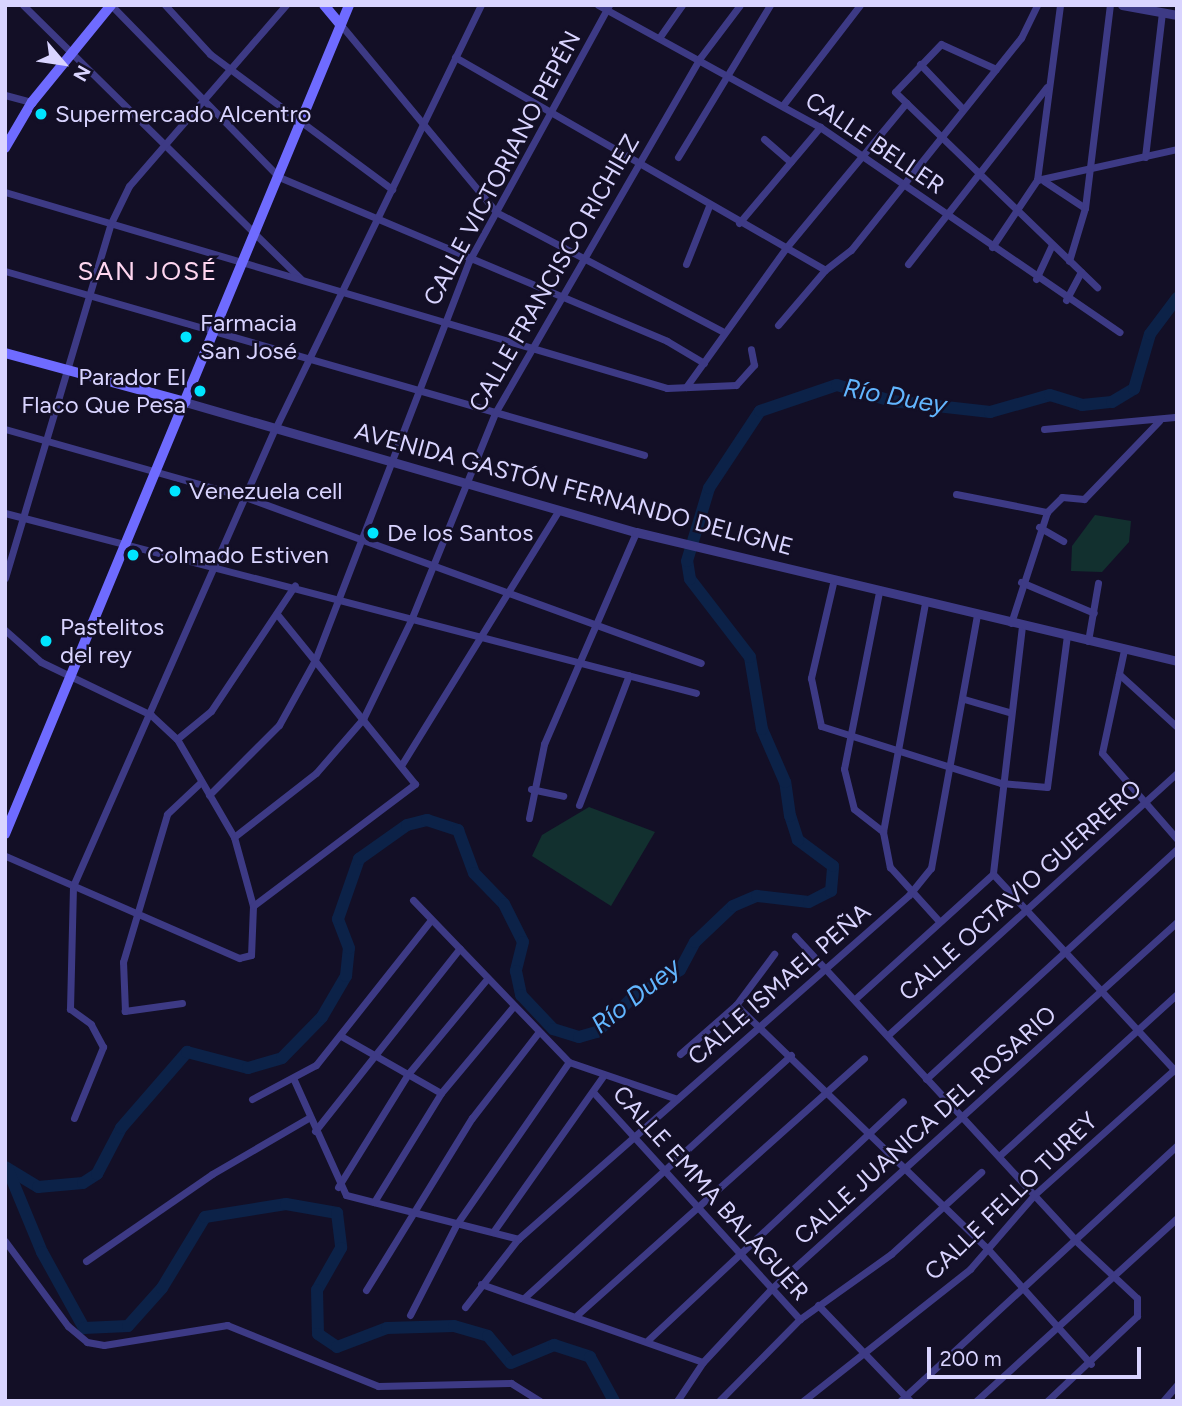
<!DOCTYPE html>
<meta charset="utf-8">
<style>
body{margin:0}
#map{position:relative;width:1182px;height:1406px;overflow:hidden;background:#130f26;font-family:Figtree,sans-serif}
div>[style]{position:absolute}
[style*='--x']{left:calc(var(--x)*1px);top:calc(var(--y)*1px);width:calc(var(--w)*1px);rotate:calc(var(--a)*1deg)}
.green>*{inset:0;background:#12302f}
.river>*{height:12px;margin:-6px;padding:0 6px;transform-origin:6px;border-radius:6px;background:#0c2248}
.minor>*{height:7px;margin:-3.5px;padding:0 3.5px;transform-origin:3.5px;border-radius:3.5px;background:#3d3a85}
.tertiary>*{height:9px;margin:-4.5px;padding:0 4.5px;transform-origin:4.5px;border-radius:4.5px;background:#3d3a85}
.secondary>*{height:10px;margin:-5px;padding:0 5px;transform-origin:5px;border-radius:5px;background:#6f6bff}
.dots>*{width:19px;height:19px;translate:-50% -50%;box-sizing:border-box;border:4px solid #130f26;border-radius:50%}
span{translate:-50% -50%;white-space:nowrap;text-align:center;line-height:1.15;-webkit-text-stroke:5px #130f26;paint-order:stroke}
.poi-label{font-size:24px;color:#d9d4ff}
.left{translate:0 -50%;text-align:left}
.right{translate:-100% -50%;text-align:right}
.street-label{font-size:24px;color:#d9d4ff}
.neighbourhood-label{font-size:26px;color:#ffd6f0;letter-spacing:2px}
.water-label{font-size:26px;color:#62b6ff;font-style:italic}
.frame{position:absolute;inset:0;border:7px solid #d9d4ff;pointer-events:none}
.north{position:absolute;left:28px;top:28px;width:70px;height:70px;-webkit-text-stroke:5px #130f26;paint-order:stroke;rotate:119deg;font-size:19px;font-weight:700;line-height:28px;text-align:center;color:#d9d4ff}
.north::after{content:'';display:block;margin:auto;width:24px;height:32px;background:#d9d4ff;clip-path:polygon(50% 0,100% 100%,50% 72%,0 100%)}
.scale{position:absolute;left:927px;top:1347px;width:214px;height:32px;box-sizing:border-box;border:4px solid #d9d4ff;border-top:0;padding-left:9px;font-size:21px;line-height:24px;white-space:nowrap;color:#d9d4ff;-webkit-text-stroke:5px #130f26;paint-order:stroke}
</style>
<div id="map">
<div class="green">
<i style="clip-path:polygon(1095px 515px,1131px 521px,1129px 542px,1102px 572px,1071px 571px,1072px 546px)"></i>
<i style="clip-path:polygon(589px 807px,655px 832px,611px 906px,532px 856px,542px 835px)"></i>
</div>
<div class="river">
<i style="--x:5;--y:1167;--w:39;--a:31"></i>
<i style="--x:38;--y:1187;--w:45;--a:-5.1"></i>
<i style="--x:83;--y:1183;--w:17;--a:-33"></i>
<i style="--x:97;--y:1174;--w:52;--a:-62.4"></i>
<i style="--x:121;--y:1128;--w:101;--a:-49"></i>
<i style="--x:187;--y:1052;--w:63;--a:14.7"></i>
<i style="--x:248;--y:1068;--w:35;--a:-16"></i>
<i style="--x:282;--y:1058;--w:57;--a:-45.7"></i>
<i style="--x:322;--y:1017;--w:48;--a:-59.7"></i>
<i style="--x:346;--y:976;--w:28;--a:-84"></i>
<i style="--x:349;--y:948;--w:31;--a:-111"></i>
<i style="--x:338;--y:919;--w:64;--a:-70.7"></i>
<i style="--x:359;--y:859;--w:59;--a:-35.3"></i>
<i style="--x:407;--y:825;--w:21;--a:-14"></i>
<i style="--x:427;--y:820;--w:33;--a:18"></i>
<i style="--x:458;--y:830;--w:46;--a:69.6"></i>
<i style="--x:474;--y:873;--w:43;--a:45.9"></i>
<i style="--x:504;--y:904;--w:42;--a:63.4"></i>
<i style="--x:523;--y:942;--w:30;--a:104"></i>
<i style="--x:516;--y:971;--w:25;--a:78"></i>
<i style="--x:521;--y:995;--w:47;--a:46.7"></i>
<i style="--x:553;--y:1029;--w:27;--a:17"></i>
<i style="--x:579;--y:1037;--w:19;--a:-16"></i>
<i style="--x:597;--y:1032;--w:46;--a:-44.1"></i>
<i style="--x:630;--y:1000;--w:58;--a:-31"></i>
<i style="--x:680;--y:970;--w:32;--a:-62"></i>
<i style="--x:695;--y:942;--w:52;--a:-43.5"></i>
<i style="--x:733;--y:906;--w:26;--a:-23"></i>
<i style="--x:757;--y:896;--w:52;--a:6.6"></i>
<i style="--x:809;--y:902;--w:25;--a:-27"></i>
<i style="--x:831;--y:891;--w:25;--a:-85"></i>
<i style="--x:833;--y:866;--w:44;--a:-143.4"></i>
<i style="--x:798;--y:840;--w:25;--a:-108"></i>
<i style="--x:790;--y:816;--w:34;--a:-98"></i>
<i style="--x:785;--y:782;--w:58;--a:-113.5"></i>
<i style="--x:762;--y:729;--w:73;--a:-99.5"></i>
<i style="--x:750;--y:657;--w:98;--a:-127.6"></i>
<i style="--x:690;--y:579;--w:18;--a:-99"></i>
<i style="--x:687;--y:561;--w:76;--a:-73.2"></i>
<i style="--x:709;--y:488;--w:92;--a:-56.5"></i>
<i style="--x:760;--y:411;--w:81;--a:-18.7"></i>
<i style="--x:837;--y:385;--w:57;--a:16.2"></i>
<i style="--x:892;--y:401;--w:99;--a:6.4"></i>
<i style="--x:990;--y:412;--w:62;--a:-15.8"></i>
<i style="--x:1050;--y:395;--w:34;--a:17"></i>
<i style="--x:1082;--y:405;--w:30;--a:-6"></i>
<i style="--x:1112;--y:402;--w:26;--a:-31"></i>
<i style="--x:1134;--y:389;--w:57;--a:-73.8"></i>
<i style="--x:1150;--y:334;--w:45;--a:-53.1"></i>
<i style="--x:8;--y:1170;--w:89;--a:67.5"></i>
<i style="--x:42;--y:1252;--w:87;--a:61.1"></i>
<i style="--x:84;--y:1328;--w:44;--a:-2.6"></i>
<i style="--x:128;--y:1326;--w:51;--a:-48.2"></i>
<i style="--x:162;--y:1288;--w:83;--a:-58.8"></i>
<i style="--x:205;--y:1217;--w:82;--a:-9.1"></i>
<i style="--x:286;--y:1204;--w:52;--a:10"></i>
<i style="--x:337;--y:1213;--w:35;--a:83"></i>
<i style="--x:341;--y:1248;--w:48;--a:119.7"></i>
<i style="--x:317;--y:1290;--w:44;--a:88.7"></i>
<i style="--x:318;--y:1334;--w:23;--a:34"></i>
<i style="--x:337;--y:1347;--w:53;--a:-20.8"></i>
<i style="--x:387;--y:1328;--w:67;--a:-1.7"></i>
<i style="--x:454;--y:1326;--w:35;--a:16"></i>
<i style="--x:488;--y:1336;--w:35;--a:50"></i>
<i style="--x:511;--y:1363;--w:47;--a:-22.7"></i>
<i style="--x:554;--y:1345;--w:38;--a:18"></i>
<i style="--x:590;--y:1357;--w:50;--a:61.4"></i>
</div>
<div class="minor">
<i style="--x:23;--y:5;--w:390;--a:44.6"></i>
<i style="--x:111;--y:5;--w:240;--a:45.7"></i>
<i style="--x:279;--y:177;--w:421;--a:22.9"></i>
<i style="--x:667;--y:341;--w:43;--a:30.7"></i>
<i style="--x:165;--y:5;--w:67;--a:47.4"></i>
<i style="--x:210;--y:54;--w:227;--a:36.6"></i>
<i style="--x:598;--y:5;--w:253;--a:28.8"></i>
<i style="--x:820;--y:127;--w:363;--a:34.4"></i>
<i style="--x:341;--y:25;--w:243;--a:50.3"></i>
<i style="--x:496;--y:212;--w:255;--a:27.8"></i>
<i style="--x:659;--y:38;--w:40;--a:-55.1"></i>
<i style="--x:455;--y:57;--w:427;--a:29.9"></i>
<i style="--x:825;--y:270;--w:33;--a:-38"></i>
<i style="--x:851;--y:250;--w:272;--a:-51.3"></i>
<i style="--x:1021;--y:38;--w:37;--a:-64"></i>
<i style="--x:920;--y:64;--w:62;--a:46.3"></i>
<i style="--x:996;--y:69;--w:60;--a:-155.6"></i>
<i style="--x:941;--y:44;--w:66;--a:133.8"></i>
<i style="--x:895;--y:92;--w:281;--a:44"></i>
<i style="--x:5;--y:95;--w:28;--a:15"></i>
<i style="--x:783;--y:105;--w:126;--a:-52.4"></i>
<i style="--x:764;--y:139;--w:35;--a:41"></i>
<i style="--x:678;--y:157;--w:178;--a:-58.8"></i>
<i style="--x:1145;--y:157;--w:146;--a:-83.3"></i>
<i style="--x:1037;--y:180;--w:143;--a:-12.5"></i>
<i style="--x:1044;--y:181;--w:49;--a:33.4"></i>
<i style="--x:5;--y:192;--w:690;--a:16.49"></i>
<i style="--x:667;--y:388;--w:69;--a:-2.5"></i>
<i style="--x:736;--y:385;--w:27;--a:-48"></i>
<i style="--x:754;--y:365;--w:16;--a:-101"></i>
<i style="--x:739;--y:223;--w:126;--a:-49.8"></i>
<i style="--x:992;--y:247;--w:81;--a:-56.1"></i>
<i style="--x:1037;--y:180;--w:177;--a:-82.5"></i>
<i style="--x:1069;--y:261;--w:55;--a:-73.2"></i>
<i style="--x:1085;--y:208;--w:205;--a:-83"></i>
<i style="--x:686;--y:264;--w:62;--a:-68.4"></i>
<i style="--x:908;--y:264;--w:225;--a:-51.9"></i>
<i style="--x:5;--y:271;--w:665;--a:16.06"></i>
<i style="--x:1036;--y:279;--w:38;--a:-65"></i>
<i style="--x:1066;--y:300;--w:32;--a:-62"></i>
<i style="--x:778;--y:325;--w:72;--a:-49.5"></i>
<i style="--x:686;--y:387;--w:170;--a:-54.3"></i>
<i style="--x:785;--y:249;--w:190;--a:-50.3"></i>
<i style="--x:5;--y:429;--w:249;--a:15.8"></i>
<i style="--x:245;--y:497;--w:485;--a:20"></i>
<i style="--x:1044;--y:429;--w:134;--a:-5.2"></i>
<i style="--x:956;--y:494;--w:93;--a:11.2"></i>
<i style="--x:5;--y:513;--w:714;--a:14.6"></i>
<i style="--x:1039;--y:527;--w:28;--a:30"></i>
<i style="--x:5;--y:578;--w:370;--a:-73.4"></i>
<i style="--x:111;--y:223;--w:41;--a:-64.1"></i>
<i style="--x:129;--y:186;--w:240;--a:-49.1"></i>
<i style="--x:834;--y:579;--w:102;--a:103.1"></i>
<i style="--x:811;--y:678;--w:49;--a:78.2"></i>
<i style="--x:821;--y:726;--w:189;--a:17.6"></i>
<i style="--x:1001;--y:783;--w:46;--a:5"></i>
<i style="--x:1047;--y:787;--w:152;--a:-82.5"></i>
<i style="--x:1021;--y:582;--w:79;--a:23"></i>
<i style="--x:879;--y:592;--w:180;--a:101.2"></i>
<i style="--x:844;--y:769;--w:41;--a:76"></i>
<i style="--x:854;--y:809;--w:37;--a:38"></i>
<i style="--x:925;--y:603;--w:233;--a:100.4"></i>
<i style="--x:883;--y:832;--w:36;--a:79"></i>
<i style="--x:890;--y:867;--w:72;--a:47.8"></i>
<i style="--x:1011;--y:623;--w:117;--a:-72"></i>
<i style="--x:1047;--y:512;--w:21;--a:-45"></i>
<i style="--x:1062;--y:497;--w:22;--a:5"></i>
<i style="--x:1084;--y:499;--w:108;--a:-46.1"></i>
<i style="--x:1022;--y:626;--w:250;--a:96.7"></i>
<i style="--x:993;--y:874;--w:271;--a:47.2"></i>
<i style="--x:5;--y:630;--w:48;--a:41.6"></i>
<i style="--x:41;--y:662;--w:122;--a:25.7"></i>
<i style="--x:151;--y:715;--w:35;--a:43"></i>
<i style="--x:177;--y:739;--w:113;--a:59.8"></i>
<i style="--x:234;--y:837;--w:72;--a:74.6"></i>
<i style="--x:253;--y:906;--w:49;--a:92.3"></i>
<i style="--x:251;--y:955;--w:12;--a:166"></i>
<i style="--x:239;--y:958;--w:255;--a:-156.4"></i>
<i style="--x:1088;--y:641;--w:59;--a:-80.2"></i>
<i style="--x:1124;--y:650;--w:105;--a:102.1"></i>
<i style="--x:1102;--y:753;--w:114;--a:48.9"></i>
<i style="--x:1119;--y:674;--w:79;--a:42.4"></i>
<i style="--x:964;--y:699;--w:47;--a:16.1"></i>
<i style="--x:177;--y:739;--w:44;--a:-39.5"></i>
<i style="--x:211;--y:711;--w:151;--a:-56.3"></i>
<i style="--x:402;--y:764;--w:297;--a:-58.3"></i>
<i style="--x:531;--y:789;--w:33;--a:12"></i>
<i style="--x:209;--y:795;--w:99;--a:-45"></i>
<i style="--x:279;--y:725;--w:74;--a:-61"></i>
<i style="--x:315;--y:660;--w:428;--a:-68.9"></i>
<i style="--x:469;--y:261;--w:292;--a:-61.3"></i>
<i style="--x:579;--y:805;--w:139;--a:-69"></i>
<i style="--x:529;--y:818;--w:76;--a:-78.5"></i>
<i style="--x:544;--y:744;--w:231;--a:-66.5"></i>
<i style="--x:234;--y:837;--w:104;--a:-38"></i>
<i style="--x:316;--y:773;--w:72;--a:-49"></i>
<i style="--x:363;--y:719;--w:110;--a:-64.1"></i>
<i style="--x:411;--y:620;--w:223;--a:-67.9"></i>
<i style="--x:495;--y:413;--w:410;--a:-60"></i>
<i style="--x:700;--y:58;--w:66;--a:-53"></i>
<i style="--x:413;--y:900;--w:225;--a:46.1"></i>
<i style="--x:569;--y:1062;--w:114;--a:18.9"></i>
<i style="--x:253;--y:906;--w:203;--a:-37"></i>
<i style="--x:415;--y:784;--w:219;--a:-129.1"></i>
<i style="--x:795;--y:936;--w:415;--a:47.3"></i>
<i style="--x:1076;--y:1241;--w:83;--a:43.1"></i>
<i style="--x:1137;--y:1298;--w:18;--a:90"></i>
<i style="--x:1137;--y:1316;--w:124;--a:136.6"></i>
<i style="--x:855;--y:999;--w:186;--a:-42.2"></i>
<i style="--x:182;--y:1003;--w:58;--a:172"></i>
<i style="--x:125;--y:1011;--w:49;--a:-92.3"></i>
<i style="--x:123;--y:962;--w:154;--a:-73.4"></i>
<i style="--x:167;--y:814;--w:47;--a:-43.3"></i>
<i style="--x:736;--y:1005;--w:348;--a:44.1"></i>
<i style="--x:986;--y:1247;--w:157;--a:48.1"></i>
<i style="--x:888;--y:1035;--w:390;--a:-42.2"></i>
<i style="--x:341;--y:1036;--w:115;--a:29.7"></i>
<i style="--x:680;--y:1054;--w:74;--a:-41.2"></i>
<i style="--x:736;--y:1005;--w:64;--a:-53.3"></i>
<i style="--x:926;--y:1079;--w:340;--a:-42.5"></i>
<i style="--x:294;--y:1080;--w:126;--a:65.7"></i>
<i style="--x:346;--y:1195;--w:178;--a:14.3"></i>
<i style="--x:594;--y:1093;--w:306;--a:47.7"></i>
<i style="--x:252;--y:1099;--w:72;--a:-28"></i>
<i style="--x:316;--y:1065;--w:185;--a:-51.6"></i>
<i style="--x:74;--y:1118;--w:77;--a:-67.8"></i>
<i style="--x:103;--y:1047;--w:26;--a:-118"></i>
<i style="--x:91;--y:1024;--w:26;--a:-144"></i>
<i style="--x:70;--y:1009;--w:123;--a:-88.6"></i>
<i style="--x:73;--y:886;--w:500;--a:-66.2"></i>
<i style="--x:275;--y:429;--w:471;--a:-64.1"></i>
<i style="--x:315;--y:1131;--w:233;--a:-51.6"></i>
<i style="--x:999;--y:1156;--w:241;--a:-42.3"></i>
<i style="--x:338;--y:1187;--w:133;--a:-58.2"></i>
<i style="--x:408;--y:1074;--w:122;--a:-50.3"></i>
<i style="--x:374;--y:1202;--w:128;--a:-58.4"></i>
<i style="--x:441;--y:1093;--w:112;--a:-50.1"></i>
<i style="--x:493;--y:1232;--w:191;--a:-54.8"></i>
<i style="--x:5;--y:1241;--w:106;--a:53.5"></i>
<i style="--x:68;--y:1326;--w:25;--a:40"></i>
<i style="--x:87;--y:1342;--w:17;--a:10"></i>
<i style="--x:104;--y:1345;--w:125;--a:-9.2"></i>
<i style="--x:227;--y:1325;--w:163;--a:22"></i>
<i style="--x:378;--y:1386;--w:133;--a:-1.3"></i>
<i style="--x:511;--y:1383;--w:34;--a:32"></i>
<i style="--x:86;--y:1261;--w:153;--a:-34.6"></i>
<i style="--x:212;--y:1174;--w:113;--a:-30.2"></i>
<i style="--x:481;--y:1284;--w:235;--a:19.4"></i>
<i style="--x:366;--y:1290;--w:202;--a:-58.4"></i>
<i style="--x:472;--y:1118;--w:108;--a:-52.2"></i>
<i style="--x:524;--y:1298;--w:361;--a:-42.3"></i>
<i style="--x:818;--y:1305;--w:133;--a:46.2"></i>
<i style="--x:465;--y:1307;--w:86;--a:-52.1"></i>
<i style="--x:518;--y:1239;--w:521;--a:-41.34"></i>
<i style="--x:909;--y:895;--w:35;--a:-51"></i>
<i style="--x:931;--y:868;--w:258;--a:-79.7"></i>
<i style="--x:410;--y:1315;--w:101;--a:-62.9"></i>
<i style="--x:456;--y:1225;--w:198;--a:-55.3"></i>
<i style="--x:577;--y:1315;--w:385;--a:-41.8"></i>
<i style="--x:648;--y:1340;--w:349;--a:-43.1"></i>
<i style="--x:677;--y:1401;--w:47;--a:-56.3"></i>
<i style="--x:703;--y:1362;--w:101;--a:-47"></i>
<i style="--x:772;--y:1288;--w:546;--a:-42.1"></i>
<i style="--x:719;--y:1401;--w:115;--a:-45.4"></i>
<i style="--x:800;--y:1319;--w:112;--a:-35.5"></i>
<i style="--x:891;--y:1254;--w:122;--a:-42.3"></i>
<i style="--x:803;--y:1401;--w:213;--a:-38.3"></i>
<i style="--x:970;--y:1269;--w:98;--a:-49.1"></i>
<i style="--x:1034;--y:1195;--w:191;--a:-41.8"></i>
<i style="--x:900;--y:1401;--w:377;--a:-42.7"></i>
<i style="--x:976;--y:1401;--w:272;--a:-42.3"></i>
<i style="--x:1163;--y:1401;--w:21;--a:-49"></i>
</div>
<div class="tertiary">
<i style="--x:1122;--y:5;--w:56;--a:10.3"></i>
<i style="--x:185;--y:402;--w:469;--a:16.1"></i>
<i style="--x:636;--y:532;--w:556;--a:13.41"></i>
</div>
<div class="secondary">
<i style="--x:324;--y:5;--w:26;--a:50"></i>
<i style="--x:5;--y:148;--w:53;--a:-59.6"></i>
<i style="--x:32;--y:102;--w:125;--a:-50.8"></i>
<i style="--x:5;--y:353;--w:187;--a:15.2"></i>
<i style="--x:5;--y:834;--w:898;--a:-67.46"></i>
</div>
<div class="dots">
<i style="left:41px;top:114px;background:#00e5ff"></i>
<i style="left:186px;top:337px;background:#00e5ff"></i>
<i style="left:200px;top:391px;background:#00e5ff"></i>
<i style="left:175px;top:491px;background:#00e5ff"></i>
<i style="left:373px;top:533px;background:#00e5ff"></i>
<i style="left:133px;top:555px;background:#00e5ff"></i>
<i style="left:46px;top:641px;background:#00e5ff"></i>
</div>
<div class="poi-label">
<span class="left" style="left:55px;top:114px">Supermercado Alcentro</span>
<span class="left" style="left:200px;top:337px">Farmacia<br>San José</span>
<span class="right" style="left:186px;top:391px">Parador El<br>Flaco Que Pesa</span>
<span class="left" style="left:189px;top:491px">Venezuela cell</span>
<span class="left" style="left:387px;top:533px">De los Santos</span>
<span class="left" style="left:147px;top:555px">Colmado Estiven</span>
<span class="left" style="left:60px;top:641px">Pastelitos<br>del rey</span>
</div>
<div class="street-label">
<span style="left:875px;top:143px;rotate:34deg">CALLE BELLER</span>
<span style="left:502px;top:168px;rotate:-62deg">CALLE VICTORIANO PEPÉN</span>
<span style="left:554px;top:273px;rotate:-60deg">CALLE FRANCISCO RICHIEZ</span>
<span style="left:574px;top:489px;rotate:15deg">AVENIDA GASTÓN FERNANDO DELIGNE</span>
<span style="left:1020px;top:890px;rotate:-42deg">CALLE OCTAVIO GUERRERO</span>
<span style="left:779px;top:984px;rotate:-41deg">CALLE ISMAEL PEÑA</span>
<span style="left:925px;top:1125px;rotate:-42deg">CALLE JUANICA DEL ROSARIO</span>
<span style="left:711px;top:1193px;rotate:48deg">CALLE EMMA BALAGUER</span>
<span style="left:1011px;top:1196px;rotate:-44deg">CALLE FELLO TUREY</span>
</div>
<div class="neighbourhood-label">
<span style="left:148px;top:272px">SAN JOSÉ</span>
</div>
<div class="water-label">
<span style="left:895px;top:397px;rotate:10deg">Río Duey</span>
<span style="left:636px;top:996px;rotate:-38deg">Río Duey</span>
</div>
<div class="frame"></div>
<div class="north">N</div>
<div class="scale">200 m</div>
</div>
